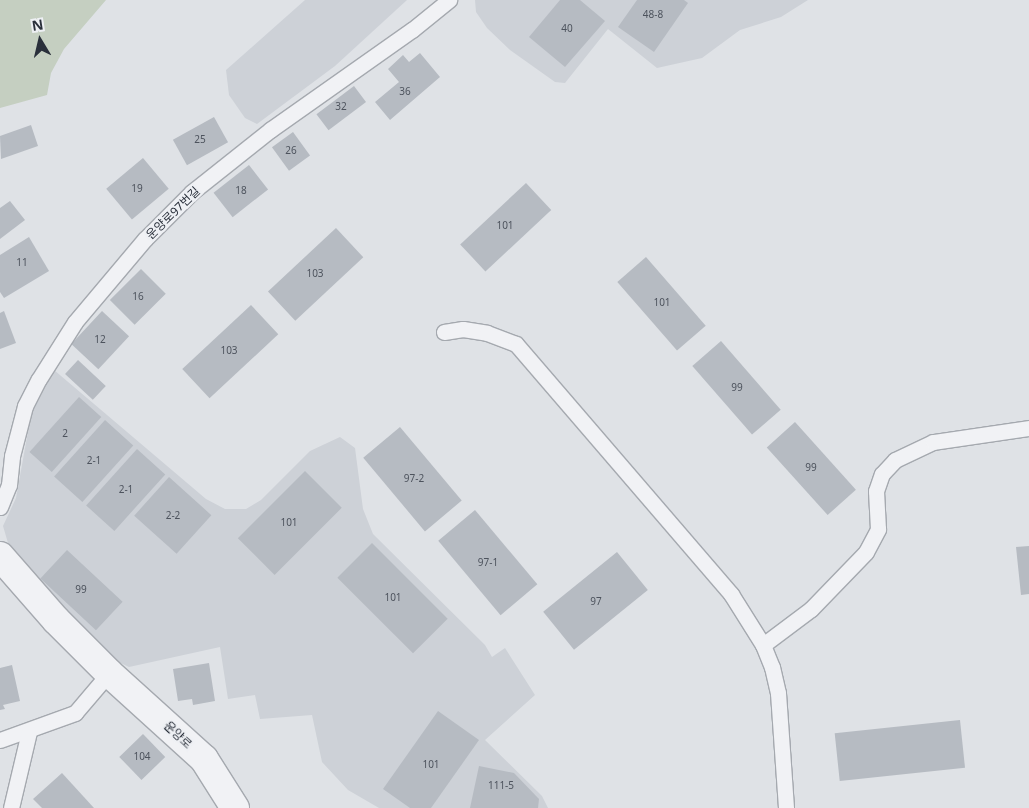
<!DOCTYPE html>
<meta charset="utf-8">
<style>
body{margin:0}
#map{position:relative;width:1029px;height:808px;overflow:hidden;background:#dfe2e6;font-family:"Noto Sans","Noto Sans KR",sans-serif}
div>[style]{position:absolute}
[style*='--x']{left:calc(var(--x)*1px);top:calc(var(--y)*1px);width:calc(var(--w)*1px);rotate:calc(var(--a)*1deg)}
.built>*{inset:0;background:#cdd1d7}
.green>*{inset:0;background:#c5cfc1}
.building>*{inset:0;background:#b6bbc2;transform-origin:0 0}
.roads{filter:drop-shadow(1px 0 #a5a9af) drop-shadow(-1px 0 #a5a9af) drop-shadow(0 1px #a5a9af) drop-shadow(0 -1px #a5a9af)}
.service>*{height:15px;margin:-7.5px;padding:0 7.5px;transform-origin:7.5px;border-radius:7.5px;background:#f1f2f5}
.minor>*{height:28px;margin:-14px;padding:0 14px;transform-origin:14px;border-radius:14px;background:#f1f2f5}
span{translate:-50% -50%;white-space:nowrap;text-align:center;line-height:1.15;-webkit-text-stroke:4.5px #eef0f4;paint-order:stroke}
.number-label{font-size:10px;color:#4d535d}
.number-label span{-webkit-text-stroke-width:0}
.street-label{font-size:12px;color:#2a303b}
.north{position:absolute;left:15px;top:15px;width:50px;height:50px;-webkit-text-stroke:4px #eef0f4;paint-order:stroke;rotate:351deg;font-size:14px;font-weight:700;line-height:20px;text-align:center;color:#2a303b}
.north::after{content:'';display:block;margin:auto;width:18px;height:22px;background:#2a303b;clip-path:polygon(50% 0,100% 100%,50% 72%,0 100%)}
</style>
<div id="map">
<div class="built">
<i style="clip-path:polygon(305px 0,407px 0,335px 66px,257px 124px,245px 118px,229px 95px,226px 70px)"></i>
<i style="clip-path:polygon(475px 0,808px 0,781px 17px,740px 30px,702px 58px,657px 68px,608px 29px,565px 83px,555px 82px,510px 50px,487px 28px,476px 12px)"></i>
<i style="clip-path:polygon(54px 370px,206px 499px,225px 509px,246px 509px,261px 500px,310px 451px,340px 437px,355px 448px,363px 509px,373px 534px,485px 645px,492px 657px,505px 648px,535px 695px,485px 740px,542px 796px,548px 808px,379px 808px,348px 790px,322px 762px,312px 715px,260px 719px,255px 695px,228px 699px,220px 647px,129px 667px,106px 656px,28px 573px,8px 543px,3px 526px,16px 498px,31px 415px)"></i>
</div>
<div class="green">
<i style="clip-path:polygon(0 0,106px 0,64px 49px,51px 73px,47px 95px,0 108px)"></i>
</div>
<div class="building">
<i style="clip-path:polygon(560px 0,580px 0,605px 21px,565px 67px,529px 37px)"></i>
<i style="clip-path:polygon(637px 0,684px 0,688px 3px,654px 52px,618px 27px)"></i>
<i style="clip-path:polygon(420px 53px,440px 77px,390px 120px,375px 102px,399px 82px,388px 69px,403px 55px,409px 62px)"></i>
<i style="left:354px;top:86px;width:20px;height:47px;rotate:53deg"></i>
<i style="left:214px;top:117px;width:29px;height:47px;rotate:61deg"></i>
<i style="clip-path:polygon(31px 125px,38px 146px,1px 159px,0 136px)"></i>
<i style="left:293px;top:132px;width:29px;height:26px;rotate:54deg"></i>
<i style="left:143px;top:158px;width:40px;height:48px;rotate:50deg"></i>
<i style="left:249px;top:165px;width:31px;height:45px;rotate:52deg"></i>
<i style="left:526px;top:183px;width:37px;height:90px;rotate:47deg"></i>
<i style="clip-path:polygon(10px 201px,25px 220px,0 239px,0 208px)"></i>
<i style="left:336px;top:228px;width:40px;height:93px;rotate:47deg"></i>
<i style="clip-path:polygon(29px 237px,49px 271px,4px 298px,0 292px,0 255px)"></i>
<i style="left:646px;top:257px;width:91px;height:38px;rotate:49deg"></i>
<i style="left:141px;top:269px;width:35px;height:44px;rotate:45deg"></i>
<i style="left:251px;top:305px;width:40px;height:94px;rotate:47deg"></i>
<i style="clip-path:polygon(4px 311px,16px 343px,0 349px,0 313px)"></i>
<i style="left:102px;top:311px;width:37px;height:45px;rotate:43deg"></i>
<i style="left:721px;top:341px;width:91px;height:38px;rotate:49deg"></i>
<i style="left:78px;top:360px;width:38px;height:19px;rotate:43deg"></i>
<i style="left:79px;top:397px;width:30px;height:74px;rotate:42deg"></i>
<i style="left:105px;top:420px;width:38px;height:76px;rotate:42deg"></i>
<i style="left:795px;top:422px;width:91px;height:38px;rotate:48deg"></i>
<i style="left:400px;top:427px;width:96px;height:48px;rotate:50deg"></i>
<i style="left:137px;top:449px;width:38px;height:76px;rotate:42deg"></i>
<i style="left:305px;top:471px;width:52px;height:95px;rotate:45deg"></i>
<i style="left:169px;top:477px;width:57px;height:52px;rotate:42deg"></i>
<i style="left:475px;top:510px;width:97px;height:48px;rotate:50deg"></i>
<i style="left:372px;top:543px;width:107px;height:49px;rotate:45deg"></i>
<i style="clip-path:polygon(1029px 546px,1029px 594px,1021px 595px,1016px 547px)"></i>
<i style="left:67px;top:550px;width:76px;height:39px;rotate:43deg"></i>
<i style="left:617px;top:552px;width:49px;height:95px;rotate:51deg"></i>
<i style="clip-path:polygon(209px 663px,215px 701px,193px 705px,192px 699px,178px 701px,173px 669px)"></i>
<i style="clip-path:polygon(12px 665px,20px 701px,3px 705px,5px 709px,0 710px,0 668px)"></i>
<i style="clip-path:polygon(438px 711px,479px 740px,431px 808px,410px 808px,383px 789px)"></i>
<i style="left:960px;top:720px;width:48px;height:126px;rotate:84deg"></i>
<i style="left:143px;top:734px;width:32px;height:33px;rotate:46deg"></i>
<i style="clip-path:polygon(479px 766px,514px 773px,539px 799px,538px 808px,470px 808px)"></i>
<i style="clip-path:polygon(62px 773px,94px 808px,42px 808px,33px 799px)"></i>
</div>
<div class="roads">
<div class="service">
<i style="--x:444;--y:332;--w:19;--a:-9"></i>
<i style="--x:463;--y:329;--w:24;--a:9"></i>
<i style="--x:487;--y:333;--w:31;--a:21"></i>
<i style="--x:516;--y:344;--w:330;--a:49.3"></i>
<i style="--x:731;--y:594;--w:60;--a:57.9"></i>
<i style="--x:763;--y:645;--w:24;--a:68"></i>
<i style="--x:772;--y:667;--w:27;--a:77"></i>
<i style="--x:778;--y:693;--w:115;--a:86"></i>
<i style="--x:0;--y:507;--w:24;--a:-68"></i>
<i style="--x:9;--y:485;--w:29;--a:-84"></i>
<i style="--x:12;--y:456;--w:52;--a:-75.4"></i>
<i style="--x:25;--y:406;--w:30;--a:-63"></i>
<i style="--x:39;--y:379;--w:67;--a:-57.7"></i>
<i style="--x:75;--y:322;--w:109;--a:-49.9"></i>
<i style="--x:145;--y:239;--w:66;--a:-45"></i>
<i style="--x:192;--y:192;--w:100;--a:-38.5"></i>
<i style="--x:270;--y:130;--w:174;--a:-35.2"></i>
<i style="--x:412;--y:30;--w:48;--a:-39"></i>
<i style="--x:763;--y:645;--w:60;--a:-36.9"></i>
<i style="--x:811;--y:609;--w:79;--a:-46"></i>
<i style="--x:866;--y:552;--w:26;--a:-62"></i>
<i style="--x:878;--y:529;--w:38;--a:-93"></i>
<i style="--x:876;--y:491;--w:18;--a:-71"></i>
<i style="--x:882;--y:474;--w:19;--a:-47"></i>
<i style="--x:895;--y:460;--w:42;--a:-25.3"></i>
<i style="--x:933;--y:442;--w:97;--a:-8.3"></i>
<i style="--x:0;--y:740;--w:80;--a:-19.8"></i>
<i style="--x:75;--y:713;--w:52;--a:-49.6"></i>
<i style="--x:11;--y:808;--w:78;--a:-76.7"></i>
</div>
<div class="minor">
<i style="--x:0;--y:556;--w:85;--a:48.8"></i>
<i style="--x:56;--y:620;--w:75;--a:45"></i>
<i style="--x:109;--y:673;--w:128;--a:42.2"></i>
<i style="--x:204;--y:759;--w:58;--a:57.7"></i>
</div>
</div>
<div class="number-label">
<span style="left:653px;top:15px">48-8</span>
<span style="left:567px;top:29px">40</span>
<span style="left:405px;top:92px">36</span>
<span style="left:341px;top:107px">32</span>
<span style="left:200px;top:140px">25</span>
<span style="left:291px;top:151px">26</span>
<span style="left:137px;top:189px">19</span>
<span style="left:241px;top:191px">18</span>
<span style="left:505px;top:226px">101</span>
<span style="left:22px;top:263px">11</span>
<span style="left:315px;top:274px">103</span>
<span style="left:138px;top:297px">16</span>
<span style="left:662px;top:303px">101</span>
<span style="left:100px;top:340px">12</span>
<span style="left:229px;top:351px">103</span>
<span style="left:737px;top:388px">99</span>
<span style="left:65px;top:434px">2</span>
<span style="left:94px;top:461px">2-1</span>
<span style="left:811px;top:468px">99</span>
<span style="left:414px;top:479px">97-2</span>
<span style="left:126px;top:490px">2-1</span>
<span style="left:173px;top:516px">2-2</span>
<span style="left:289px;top:523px">101</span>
<span style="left:488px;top:563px">97-1</span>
<span style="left:81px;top:590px">99</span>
<span style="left:393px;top:598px">101</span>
<span style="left:596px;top:602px">97</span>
<span style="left:142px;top:757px">104</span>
<span style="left:431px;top:765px">101</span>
<span style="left:501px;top:786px">111-5</span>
</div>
<div class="street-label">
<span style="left:173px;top:213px;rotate:-44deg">운양로97번길</span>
<span style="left:178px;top:735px;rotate:43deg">운양로</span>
</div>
<div class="north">N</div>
</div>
